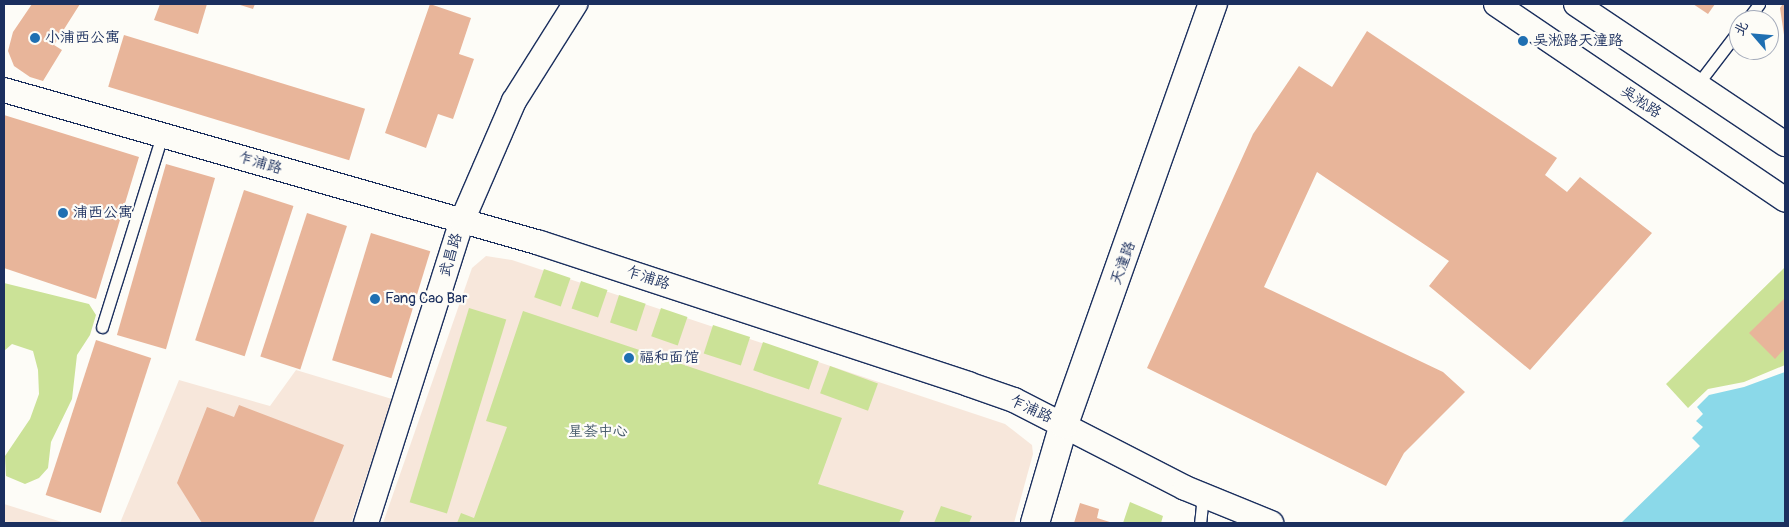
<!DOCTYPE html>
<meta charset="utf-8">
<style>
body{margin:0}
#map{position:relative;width:1789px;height:527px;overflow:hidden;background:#fdfcf7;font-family:Pangolin,"LXGW WenKai TC",sans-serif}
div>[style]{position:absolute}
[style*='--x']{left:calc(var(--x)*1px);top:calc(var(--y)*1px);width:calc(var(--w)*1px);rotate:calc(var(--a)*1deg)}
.built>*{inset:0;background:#f7e7db}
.green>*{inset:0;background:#cbe297;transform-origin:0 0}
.water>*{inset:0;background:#8bd9e9}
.building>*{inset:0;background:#e8b59a;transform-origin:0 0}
.roads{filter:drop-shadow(1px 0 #1b2f5e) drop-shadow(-1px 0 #1b2f5e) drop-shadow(0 1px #1b2f5e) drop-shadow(0 -1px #1b2f5e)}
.service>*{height:11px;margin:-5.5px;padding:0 5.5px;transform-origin:5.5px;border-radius:5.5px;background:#fdfcf7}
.minor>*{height:24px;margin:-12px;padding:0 12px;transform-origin:12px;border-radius:12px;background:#fdfcf7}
.secondary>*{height:28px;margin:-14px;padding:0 14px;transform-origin:14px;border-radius:14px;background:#fdfcf7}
.dots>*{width:14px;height:14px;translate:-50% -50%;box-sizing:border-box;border:2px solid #fdfcf7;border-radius:50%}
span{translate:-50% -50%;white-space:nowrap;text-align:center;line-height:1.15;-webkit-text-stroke:4.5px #fdfcf7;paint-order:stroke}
.poi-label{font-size:15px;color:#1b2f5e}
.left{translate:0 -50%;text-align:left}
.street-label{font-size:15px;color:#1b2f5e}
.park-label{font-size:15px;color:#475c6c}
.frame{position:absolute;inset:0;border:5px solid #1b2f5e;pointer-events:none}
.north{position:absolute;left:1729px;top:10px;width:50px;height:50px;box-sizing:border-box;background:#fdfcf7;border:1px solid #a3aaba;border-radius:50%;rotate:297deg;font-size:14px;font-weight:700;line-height:20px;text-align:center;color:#1b2f5e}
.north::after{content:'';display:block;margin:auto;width:18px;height:22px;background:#1f6fb2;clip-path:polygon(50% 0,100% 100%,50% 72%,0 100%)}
</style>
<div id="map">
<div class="built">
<i style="clip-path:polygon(486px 256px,512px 260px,1005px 424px,1032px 445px,1033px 454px,1014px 523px,383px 523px,472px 268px)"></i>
<i style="clip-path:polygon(296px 370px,392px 399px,351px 523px,120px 523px,179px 380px,270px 406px)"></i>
<i style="clip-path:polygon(4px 504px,65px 523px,4px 523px)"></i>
</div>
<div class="green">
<i style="clip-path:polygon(1785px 267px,1785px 365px,1744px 382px,1708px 389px,1688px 408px,1666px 384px)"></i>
<i style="left:544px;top:269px;width:28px;height:30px;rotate:19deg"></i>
<i style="left:581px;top:281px;width:28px;height:29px;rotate:19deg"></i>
<i style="clip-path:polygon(4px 283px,89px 304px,96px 315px,90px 335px,77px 355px,72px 399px,51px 442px,48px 468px,39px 478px,25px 484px,6px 476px,5px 456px,30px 419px,39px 394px,38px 370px,33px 351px,12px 344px,4px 351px)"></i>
<i style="left:619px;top:295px;width:28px;height:29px;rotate:18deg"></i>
<i style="left:469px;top:308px;width:39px;height:203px;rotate:17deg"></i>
<i style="left:661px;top:308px;width:28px;height:30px;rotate:19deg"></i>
<i style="clip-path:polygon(523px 311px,842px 418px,818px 484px,904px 511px,899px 523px,457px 523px,461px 513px,474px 518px,507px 427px,486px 421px)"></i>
<i style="left:713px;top:325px;width:39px;height:30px;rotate:18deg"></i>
<i style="left:763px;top:342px;width:59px;height:30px;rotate:19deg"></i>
<i style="left:830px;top:366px;width:51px;height:29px;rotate:20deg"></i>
<i style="clip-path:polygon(1130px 502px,1163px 516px,1161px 523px,1123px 523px)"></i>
<i style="clip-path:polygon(941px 506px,972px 516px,969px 523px,934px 523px)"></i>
</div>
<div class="water">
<i style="clip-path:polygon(1785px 372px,1785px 523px,1621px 523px,1700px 446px,1692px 438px,1703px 427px,1696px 421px,1703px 414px,1697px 407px,1709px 395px,1744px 387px)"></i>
</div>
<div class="building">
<i style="clip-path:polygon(32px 4px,80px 4px,54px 45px,62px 50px,43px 81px,30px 77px,14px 66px,8px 51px,13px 32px)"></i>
<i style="clip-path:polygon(160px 4px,207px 4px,198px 34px,154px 20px)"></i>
<i style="clip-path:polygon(237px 4px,255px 4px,253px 9px)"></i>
<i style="clip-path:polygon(430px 4px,471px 18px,459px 54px,474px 59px,453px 119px,438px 114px,426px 148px,385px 133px)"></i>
<i style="clip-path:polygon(1693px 4px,1715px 4px,1708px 14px)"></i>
<i style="clip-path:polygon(1783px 4px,1785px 4px,1784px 35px,1780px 8px)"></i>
<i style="clip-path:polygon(1367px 31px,1557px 158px,1545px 175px,1567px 192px,1580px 177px,1652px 233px,1530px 370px,1429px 286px,1449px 261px,1317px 172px,1264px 287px,1443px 372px,1465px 392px,1404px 453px,1386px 486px,1147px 368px,1253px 134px,1299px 66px,1332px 87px)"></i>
<i style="left:124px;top:35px;width:252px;height:54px;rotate:17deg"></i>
<i style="clip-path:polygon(4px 115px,139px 157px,96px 299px,4px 268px)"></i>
<i style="left:166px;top:164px;width:51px;height:178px;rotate:16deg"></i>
<i style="left:244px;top:190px;width:52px;height:158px;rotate:18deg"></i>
<i style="left:307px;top:213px;width:42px;height:151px;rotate:18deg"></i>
<i style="left:371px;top:233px;width:62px;height:133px;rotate:17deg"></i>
<i style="clip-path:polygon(1785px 298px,1785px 348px,1775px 359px,1749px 333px)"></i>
<i style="left:96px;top:340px;width:58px;height:163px;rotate:18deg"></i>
<i style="clip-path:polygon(239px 405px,344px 445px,313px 523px,202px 523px,177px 483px,207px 407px,234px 417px)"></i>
<i style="clip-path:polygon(1080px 503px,1099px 509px,1097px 518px,1113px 523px,1074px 523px)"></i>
</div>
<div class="roads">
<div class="service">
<i style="--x:1747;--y:20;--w:20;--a:-53"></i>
<i style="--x:1697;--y:85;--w:69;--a:-52.6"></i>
<i style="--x:102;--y:327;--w:201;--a:-72.6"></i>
<i style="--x:1198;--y:494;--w:12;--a:70"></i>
<i style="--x:1202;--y:505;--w:18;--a:96"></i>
</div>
<div class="minor">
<i style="--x:1496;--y:4;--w:349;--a:34.1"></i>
<i style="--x:1576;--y:4;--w:252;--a:33.8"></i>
<i style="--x:4;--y:90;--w:557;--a:15.93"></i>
<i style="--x:540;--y:243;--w:451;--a:18.2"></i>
<i style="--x:968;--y:384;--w:49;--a:19.2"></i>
<i style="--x:1014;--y:400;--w:192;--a:27.2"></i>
<i style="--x:1185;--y:488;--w:93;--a:22.1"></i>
<i style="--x:366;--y:523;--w:317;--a:-72.4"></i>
<i style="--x:462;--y:221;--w:131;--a:-66.6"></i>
<i style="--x:514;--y:101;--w:115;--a:-57.8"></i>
</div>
<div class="secondary">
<i style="--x:1035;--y:523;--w:103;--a:-73.7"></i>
<i style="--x:1064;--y:424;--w:446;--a:-70.5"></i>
</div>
</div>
<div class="dots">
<i style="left:35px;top:38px;background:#1f6fb2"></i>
<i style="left:1523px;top:41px;background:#1f6fb2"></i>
<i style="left:63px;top:213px;background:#1f6fb2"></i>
<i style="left:375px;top:299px;background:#1f6fb2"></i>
<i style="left:629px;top:358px;background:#1f6fb2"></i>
</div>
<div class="poi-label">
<span class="left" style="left:45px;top:38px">小浦西公寓</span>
<span class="left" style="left:1533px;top:41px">吴淞路天潼路</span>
<span class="left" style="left:73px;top:213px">浦西公寓</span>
<span class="left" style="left:385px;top:299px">Fang Cao Bar</span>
<span class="left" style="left:639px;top:358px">福和面馆</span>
</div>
<div class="street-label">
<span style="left:1641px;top:102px;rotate:34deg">吴淞路</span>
<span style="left:260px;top:163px;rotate:16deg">乍浦路</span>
<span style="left:451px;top:255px;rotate:-73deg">武昌路</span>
<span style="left:1123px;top:263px;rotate:-70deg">天潼路</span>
<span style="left:648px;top:278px;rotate:18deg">乍浦路</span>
<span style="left:1031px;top:409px;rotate:25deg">乍浦路</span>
</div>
<div class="park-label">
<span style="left:598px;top:432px">星荟中心</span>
</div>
<div class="frame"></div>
<div class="north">北</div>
</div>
